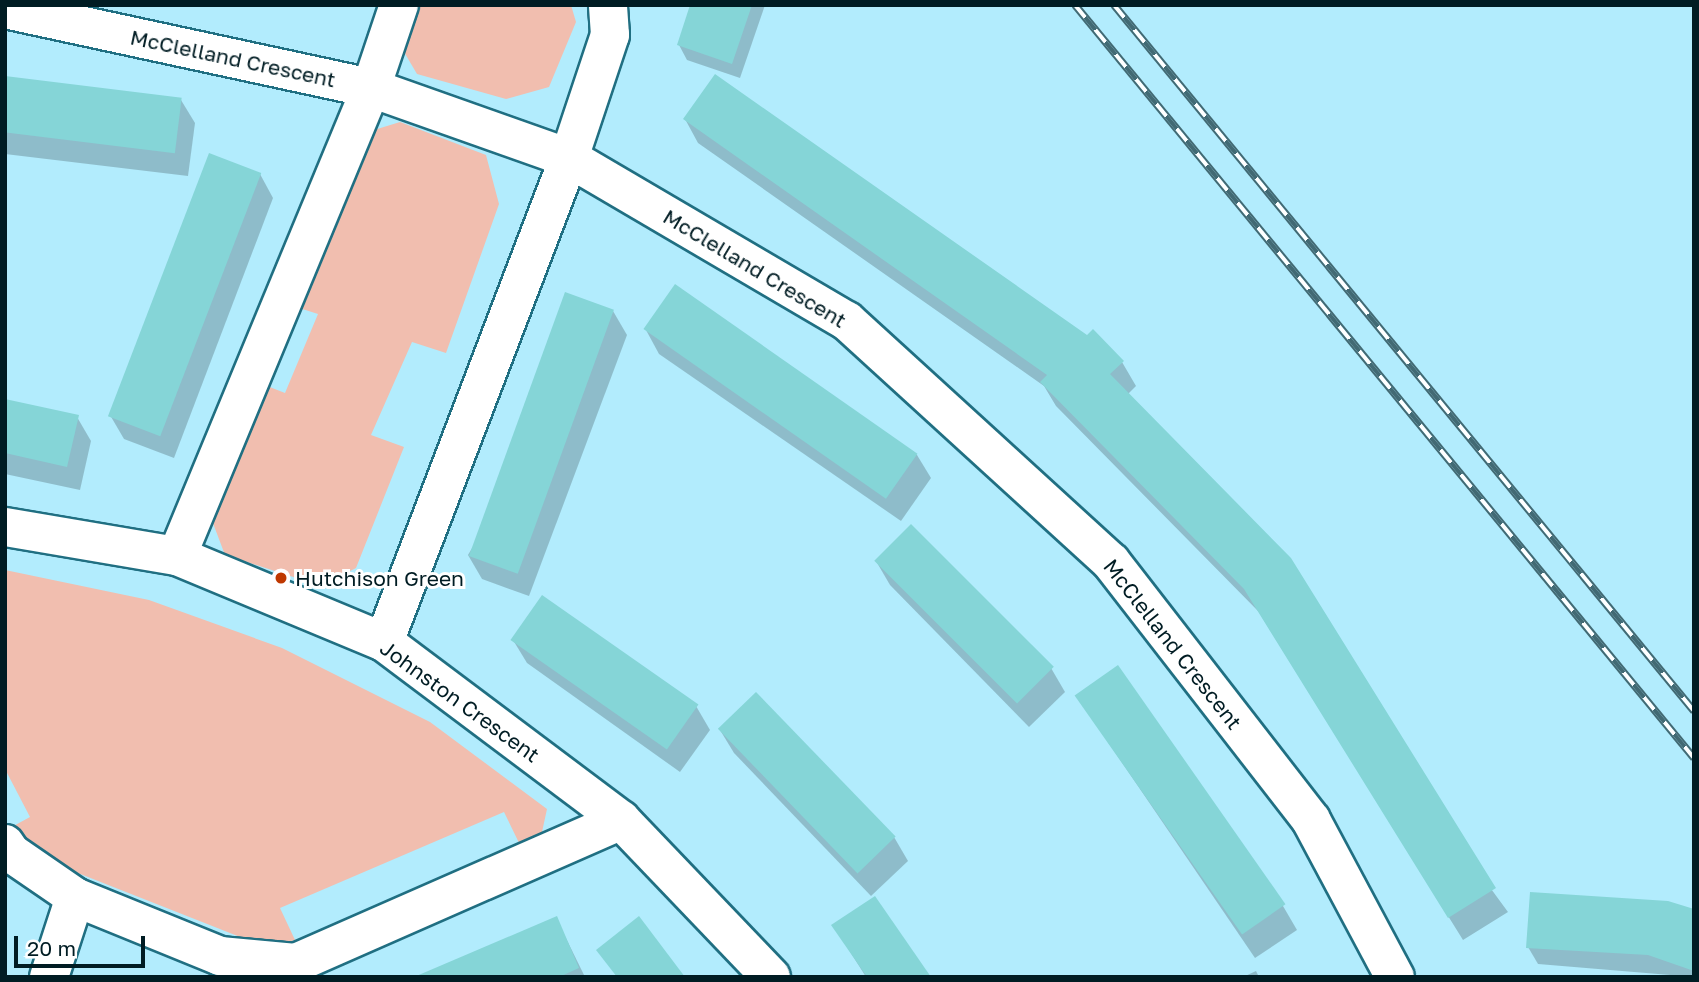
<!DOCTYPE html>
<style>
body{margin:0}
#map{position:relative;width:1699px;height:982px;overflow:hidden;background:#b2ecfd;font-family:"Golos Text",sans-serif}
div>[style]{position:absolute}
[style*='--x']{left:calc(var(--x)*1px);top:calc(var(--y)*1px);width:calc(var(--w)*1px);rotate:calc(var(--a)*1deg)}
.green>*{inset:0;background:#f1beaf}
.shadow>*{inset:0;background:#0003}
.building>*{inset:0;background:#85d5d7;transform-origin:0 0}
.roads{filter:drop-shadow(2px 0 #206f82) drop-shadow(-2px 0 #206f82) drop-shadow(0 2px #206f82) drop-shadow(0 -2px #206f82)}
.minor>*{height:38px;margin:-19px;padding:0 19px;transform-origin:19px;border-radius:19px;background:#fff}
.rail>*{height:8px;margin-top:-4px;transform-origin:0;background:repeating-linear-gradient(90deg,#fff 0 16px,#426a74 0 32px);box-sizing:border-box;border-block:2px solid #426a74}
.dots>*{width:19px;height:19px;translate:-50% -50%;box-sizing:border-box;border:4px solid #fff;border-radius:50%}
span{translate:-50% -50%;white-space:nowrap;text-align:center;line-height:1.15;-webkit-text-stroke:6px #fff;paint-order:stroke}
.street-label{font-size:21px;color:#001c23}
.poi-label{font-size:21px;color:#001c23}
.left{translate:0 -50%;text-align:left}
.frame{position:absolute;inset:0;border:7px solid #001c23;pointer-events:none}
.scale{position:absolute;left:14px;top:936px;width:131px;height:32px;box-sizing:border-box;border:4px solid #001c23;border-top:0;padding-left:9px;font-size:21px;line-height:24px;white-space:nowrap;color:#001c23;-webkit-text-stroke:5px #fff;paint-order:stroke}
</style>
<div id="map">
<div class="green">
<i style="clip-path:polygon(409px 5px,571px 5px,576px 22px,549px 87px,506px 99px,417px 74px,397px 40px)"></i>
<i style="clip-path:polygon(400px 122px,486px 155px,499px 204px,446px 353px,412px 342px,371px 435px,404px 447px,356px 568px,321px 586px,225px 555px,208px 510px,262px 384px,285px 393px,318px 314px,293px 306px,361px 134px)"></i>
<i style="clip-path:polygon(5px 570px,149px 600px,282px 648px,430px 722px,547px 809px,542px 832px,521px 847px,504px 812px,280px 908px,295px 940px,268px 948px,22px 851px,8px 829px,30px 817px,5px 769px)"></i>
</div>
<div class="shadow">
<i style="clip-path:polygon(692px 5px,765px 5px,740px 78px,687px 60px,679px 45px)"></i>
<i style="clip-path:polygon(5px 78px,181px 100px,195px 123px,188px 176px,5px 154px)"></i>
<i style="clip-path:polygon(685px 119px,1122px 362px,1136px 386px,1128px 394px,1508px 912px,1463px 940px,1259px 612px,1056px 406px,1044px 386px,698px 143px)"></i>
<i style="clip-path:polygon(260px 174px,273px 198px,174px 458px,124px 439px,110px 415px)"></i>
<i style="clip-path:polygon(675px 287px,917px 455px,931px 478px,901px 521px,659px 354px,646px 330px)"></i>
<i style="clip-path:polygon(613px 311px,627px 335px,529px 596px,482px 579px,468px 555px)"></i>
<i style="clip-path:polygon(5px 401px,77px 417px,91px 441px,80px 490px,5px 474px)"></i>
<i style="clip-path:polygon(876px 561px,1051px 668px,1065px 692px,1029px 727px,890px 585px)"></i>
<i style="clip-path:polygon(513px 640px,696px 706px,710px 730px,680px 772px,527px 663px)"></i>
<i style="clip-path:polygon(1076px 695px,1283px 906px,1297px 930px,1255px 958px)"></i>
<i style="clip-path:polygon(720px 730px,894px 837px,908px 861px,871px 896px,734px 753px)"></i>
<i style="clip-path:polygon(1694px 911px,1694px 977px,1538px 964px,1528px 947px)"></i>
<i style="clip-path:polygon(556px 918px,585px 977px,417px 977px)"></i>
<i style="clip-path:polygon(834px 926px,929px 977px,866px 977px)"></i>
<i style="clip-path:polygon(1256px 971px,1259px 977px,1243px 977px)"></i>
</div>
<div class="building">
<i style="clip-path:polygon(690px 5px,752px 5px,732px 64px,677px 45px)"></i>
<i style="clip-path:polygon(715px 74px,1087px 335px,1093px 329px,1124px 361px,1110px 374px,1291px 558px,1496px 888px,1448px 918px,1244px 589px,1040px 382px,1047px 375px,683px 119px)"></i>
<i style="left:5px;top:76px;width:178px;height:56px;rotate:7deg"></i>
<i style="left:209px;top:153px;width:56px;height:282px;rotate:21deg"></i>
<i style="left:675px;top:284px;width:296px;height:55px;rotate:35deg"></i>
<i style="left:565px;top:292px;width:52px;height:281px;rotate:20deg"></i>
<i style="clip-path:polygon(5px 399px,79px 415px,67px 467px,5px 453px)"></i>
<i style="left:911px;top:524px;width:202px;height:52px;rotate:45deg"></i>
<i style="left:542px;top:595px;width:191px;height:55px;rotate:35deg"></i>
<i style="left:1118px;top:665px;width:292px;height:53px;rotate:55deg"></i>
<i style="left:756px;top:692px;width:201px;height:53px;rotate:46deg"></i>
<i style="clip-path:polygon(1530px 892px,1668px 901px,1694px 909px,1694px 971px,1648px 955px,1526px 948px)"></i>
<i style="clip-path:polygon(875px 896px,931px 977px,867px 977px,831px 925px)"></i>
<i style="clip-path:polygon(557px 916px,579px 968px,559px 977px,414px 977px)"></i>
<i style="clip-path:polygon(639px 916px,685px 977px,617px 977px,596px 950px)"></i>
</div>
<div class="roads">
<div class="minor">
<i style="--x:5;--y:9;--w:374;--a:12.2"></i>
<i style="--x:371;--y:88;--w:210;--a:19.5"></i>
<i style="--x:569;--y:158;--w:322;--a:30.4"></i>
<i style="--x:847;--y:321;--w:357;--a:42.4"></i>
<i style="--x:1111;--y:562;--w:326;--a:52.2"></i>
<i style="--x:1311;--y:820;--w:178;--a:61.9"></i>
<i style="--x:5;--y:527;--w:174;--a:9.6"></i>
<i style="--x:177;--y:556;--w:224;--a:22.6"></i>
<i style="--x:384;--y:642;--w:296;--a:36.9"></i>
<i style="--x:621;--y:820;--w:217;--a:46.3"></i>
<i style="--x:177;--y:556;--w:507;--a:-67.48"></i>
<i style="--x:371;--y:88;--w:88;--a:-71.4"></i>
<i style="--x:384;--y:642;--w:518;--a:-69.08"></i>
<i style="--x:569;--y:158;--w:130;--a:-71.6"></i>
<i style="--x:610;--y:35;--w:30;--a:-94"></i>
<i style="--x:5;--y:844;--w:11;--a:56"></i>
<i style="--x:11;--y:853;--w:78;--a:34.5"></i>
<i style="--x:75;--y:897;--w:157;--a:22.1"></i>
<i style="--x:220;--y:956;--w:76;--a:5.3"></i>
<i style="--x:296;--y:963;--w:355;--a:-23.7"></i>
<i style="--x:49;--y:977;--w:84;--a:-72"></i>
</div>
</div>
<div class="rail">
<i style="--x:1075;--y:5;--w:975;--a:50.58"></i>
<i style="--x:1114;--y:5;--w:914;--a:50.6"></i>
</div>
<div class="dots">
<i style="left:281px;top:578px;background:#bf3800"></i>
</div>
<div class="street-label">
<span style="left:233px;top:58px;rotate:12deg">McClelland Crescent</span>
<span style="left:755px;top:268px;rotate:31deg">McClelland Crescent</span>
<span style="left:1173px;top:644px;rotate:52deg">McClelland Crescent</span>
<span style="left:460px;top:701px;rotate:36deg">Johnston Crescent</span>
</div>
<div class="poi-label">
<span class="left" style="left:295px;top:578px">Hutchison Green</span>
</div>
<div class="frame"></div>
<div class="scale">20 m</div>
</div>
